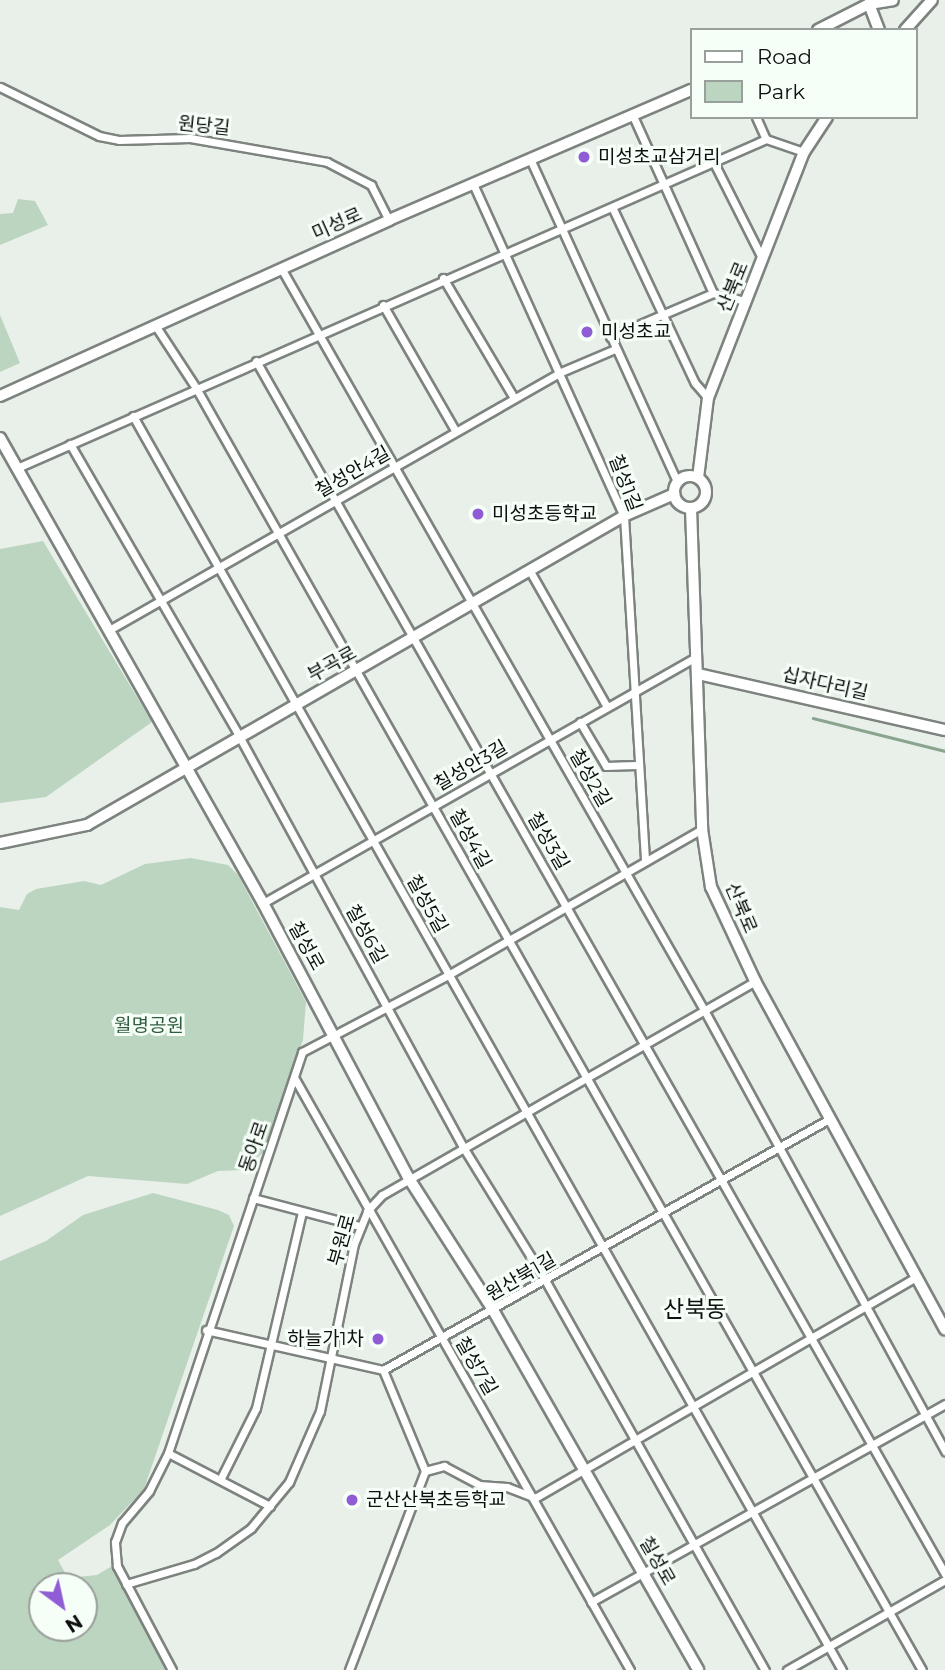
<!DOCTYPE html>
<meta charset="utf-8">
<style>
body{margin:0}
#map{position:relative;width:945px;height:1670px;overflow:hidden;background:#e9f0ea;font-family:Montserrat,"Noto Sans KR",sans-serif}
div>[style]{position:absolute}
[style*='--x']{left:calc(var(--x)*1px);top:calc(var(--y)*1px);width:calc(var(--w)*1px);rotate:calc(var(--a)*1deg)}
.green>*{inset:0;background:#bcd5c0}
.stream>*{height:2.5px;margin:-1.25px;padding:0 1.25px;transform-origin:1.25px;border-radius:1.25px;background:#8aa58f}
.roads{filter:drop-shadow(2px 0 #7d837e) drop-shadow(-2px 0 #7d837e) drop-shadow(0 2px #7d837e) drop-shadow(0 -2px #7d837e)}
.street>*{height:7px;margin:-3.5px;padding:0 3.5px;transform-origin:3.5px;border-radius:3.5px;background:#fff}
.secondary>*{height:10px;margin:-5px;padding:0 5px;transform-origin:5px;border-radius:5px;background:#fff}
.secondary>.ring{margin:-5px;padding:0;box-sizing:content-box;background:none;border:10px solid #fff;border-radius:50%}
.dots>*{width:19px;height:19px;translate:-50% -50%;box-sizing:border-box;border:4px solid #f6fef8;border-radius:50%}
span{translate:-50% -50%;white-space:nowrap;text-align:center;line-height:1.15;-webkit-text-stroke:6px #f6fef8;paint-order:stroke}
.street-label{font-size:19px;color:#0d100e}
.poi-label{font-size:19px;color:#0d100e}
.left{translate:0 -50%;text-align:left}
.right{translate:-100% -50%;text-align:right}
.park-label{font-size:19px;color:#305d3c}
.quarter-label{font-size:23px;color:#0d100e}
.legend{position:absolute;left:690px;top:28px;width:228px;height:91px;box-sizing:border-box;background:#f6fef8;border:2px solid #999f9a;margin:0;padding:9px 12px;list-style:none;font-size:21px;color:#0d100e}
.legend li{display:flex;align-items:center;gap:14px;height:35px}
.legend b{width:35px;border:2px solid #999f9a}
.north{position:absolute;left:28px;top:1572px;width:70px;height:70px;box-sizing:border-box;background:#f6fef8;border:2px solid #999f9a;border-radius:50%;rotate:147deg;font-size:19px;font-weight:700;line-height:28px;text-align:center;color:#0d100e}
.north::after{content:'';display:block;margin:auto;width:24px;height:32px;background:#905cd5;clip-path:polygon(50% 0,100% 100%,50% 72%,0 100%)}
</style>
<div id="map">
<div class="green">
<i style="clip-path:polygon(18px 199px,35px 201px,48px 225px,0 245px,0 214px,13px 213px)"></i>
<i style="clip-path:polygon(0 315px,20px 363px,0 372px)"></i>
<i style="clip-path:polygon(43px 541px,152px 722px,46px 797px,0 803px,0 549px)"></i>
<i style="clip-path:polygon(191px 858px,228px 865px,238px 875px,306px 1002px,303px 1040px,265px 1151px,243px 1170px,218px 1171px,187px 1184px,88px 1176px,0 1216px,0 907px,19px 910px,27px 894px,36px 889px,84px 881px,101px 885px,145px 864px)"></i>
<i style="clip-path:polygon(evenodd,153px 1193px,218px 1210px,229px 1215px,234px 1226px,144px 1489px,110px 1525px,58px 1560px,68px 1578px,97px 1575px,112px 1566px,165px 1670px,0 1670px,0 1261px,46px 1241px,83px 1215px,153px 1193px,42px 1586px,84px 1586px,84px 1628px,42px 1628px,42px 1586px)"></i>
</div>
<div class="stream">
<i style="--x:813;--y:718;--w:136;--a:14"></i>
</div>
<div class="roads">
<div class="street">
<i style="--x:0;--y:87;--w:110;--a:26.3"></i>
<i style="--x:99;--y:136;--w:20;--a:11"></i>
<i style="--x:119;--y:140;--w:71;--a:-1.6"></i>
<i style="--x:190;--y:138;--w:139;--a:9.9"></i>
<i style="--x:327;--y:162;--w:50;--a:27.6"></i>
<i style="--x:371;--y:185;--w:39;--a:63"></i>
<i style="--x:633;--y:116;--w:194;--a:65.7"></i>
<i style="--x:756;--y:117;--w:24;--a:66"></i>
<i style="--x:531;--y:161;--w:353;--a:65.5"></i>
<i style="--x:713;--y:161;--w:109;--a:63.2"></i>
<i style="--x:474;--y:186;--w:362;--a:65.6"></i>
<i style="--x:624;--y:516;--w:346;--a:86.5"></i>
<i style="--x:613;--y:209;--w:192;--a:64.8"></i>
<i style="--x:695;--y:383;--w:20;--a:49"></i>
<i style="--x:281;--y:268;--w:854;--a:60.31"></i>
<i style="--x:704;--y:1010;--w:503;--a:61.34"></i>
<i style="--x:443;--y:278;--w:139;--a:59.4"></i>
<i style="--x:383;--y:305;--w:146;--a:60.1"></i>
<i style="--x:155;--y:325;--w:75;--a:56.9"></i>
<i style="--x:196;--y:388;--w:1473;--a:60.48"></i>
<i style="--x:610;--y:337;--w:112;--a:-23.1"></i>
<i style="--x:713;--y:293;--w:34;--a:14"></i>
<i style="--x:256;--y:361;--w:1395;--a:60.4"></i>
<i style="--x:133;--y:416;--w:1441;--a:60.52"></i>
<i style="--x:70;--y:444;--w:337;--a:59.9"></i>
<i style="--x:239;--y:736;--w:468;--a:61.4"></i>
<i style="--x:463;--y:1147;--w:156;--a:58.3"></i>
<i style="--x:545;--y:1280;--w:448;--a:60.6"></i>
<i style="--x:17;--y:468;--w:818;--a:-23.71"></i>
<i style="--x:766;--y:139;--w:40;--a:18.9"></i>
<i style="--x:531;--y:573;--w:152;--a:60.4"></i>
<i style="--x:109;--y:630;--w:520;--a:-29.72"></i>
<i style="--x:561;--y:372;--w:59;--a:-23.1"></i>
<i style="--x:580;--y:722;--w:51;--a:59.4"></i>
<i style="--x:606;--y:766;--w:32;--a:-2"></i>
<i style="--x:263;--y:903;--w:498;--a:-29.6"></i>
<i style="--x:295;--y:1079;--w:679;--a:60.45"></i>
<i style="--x:253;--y:1198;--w:111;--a:14.7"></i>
<i style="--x:206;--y:1330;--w:181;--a:12.7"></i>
<i style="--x:383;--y:1370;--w:514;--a:-29.36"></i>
<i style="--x:383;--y:1370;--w:109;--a:67.4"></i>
<i style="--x:425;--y:1471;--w:20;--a:-15"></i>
<i style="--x:444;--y:1466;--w:40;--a:28"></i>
<i style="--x:479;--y:1485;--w:28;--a:4"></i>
<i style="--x:507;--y:1487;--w:30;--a:21"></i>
<i style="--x:168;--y:1453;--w:115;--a:27.5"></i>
<i style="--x:221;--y:1478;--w:78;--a:-63.4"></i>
<i style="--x:256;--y:1408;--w:201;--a:-76.8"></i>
<i style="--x:535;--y:1498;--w:440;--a:-30.1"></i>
<i style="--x:126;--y:1584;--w:71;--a:-16.4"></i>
<i style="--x:194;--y:1564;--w:25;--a:-27"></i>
<i style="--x:216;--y:1553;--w:43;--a:-35.5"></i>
<i style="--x:251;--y:1528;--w:60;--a:-50.4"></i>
<i style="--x:289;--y:1482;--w:77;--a:-66.4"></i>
<i style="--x:320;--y:1411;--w:170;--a:-78.5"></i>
<i style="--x:354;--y:1244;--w:35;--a:-68"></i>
<i style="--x:367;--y:1211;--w:22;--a:-47"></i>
<i style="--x:382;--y:1195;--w:430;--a:-29.8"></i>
<i style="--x:591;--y:1602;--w:406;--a:-29.2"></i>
<i style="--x:172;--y:1670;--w:118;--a:-117.9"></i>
<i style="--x:117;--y:1566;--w:24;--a:-95"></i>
<i style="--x:115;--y:1542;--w:20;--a:-70"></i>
<i style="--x:122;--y:1523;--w:42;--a:-49.8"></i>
<i style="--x:149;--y:1491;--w:42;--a:-63.4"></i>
<i style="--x:168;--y:1453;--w:423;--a:-71.5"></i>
<i style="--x:302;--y:1052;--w:165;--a:-27.8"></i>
<i style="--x:448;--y:975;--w:293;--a:-29.9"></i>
<i style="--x:349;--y:1670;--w:213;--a:-69.1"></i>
<i style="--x:787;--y:1670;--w:182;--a:-29.7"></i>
</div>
<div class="secondary">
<i style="--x:873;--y:2;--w:4;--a:153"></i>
<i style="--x:869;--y:4;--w:24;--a:-9"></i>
<i style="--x:818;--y:30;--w:57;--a:-27"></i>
<i style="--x:869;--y:4;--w:28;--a:69"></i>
<i style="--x:905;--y:30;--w:40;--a:-48"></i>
<i style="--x:0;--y:396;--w:427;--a:-24.3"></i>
<i style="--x:389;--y:220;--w:329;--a:-23.3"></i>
<i style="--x:0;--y:438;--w:534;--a:60.51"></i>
<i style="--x:263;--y:903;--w:310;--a:62.1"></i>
<i style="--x:408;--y:1177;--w:158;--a:57.4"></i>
<i style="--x:493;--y:1310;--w:414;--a:60.3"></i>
<i class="ring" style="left:674px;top:476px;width:22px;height:22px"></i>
<i style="--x:698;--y:478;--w:81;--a:-82.9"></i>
<i style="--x:708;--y:398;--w:264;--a:-68.7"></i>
<i style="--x:804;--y:152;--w:42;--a:-56.7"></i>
<i style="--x:691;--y:508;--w:321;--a:88"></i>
<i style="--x:702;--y:829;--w:59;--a:81.2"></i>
<i style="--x:711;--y:887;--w:104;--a:64.9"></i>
<i style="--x:755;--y:981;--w:397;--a:61.4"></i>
<i style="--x:698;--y:674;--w:253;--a:12.8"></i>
<i style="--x:0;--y:843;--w:89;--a:-11.7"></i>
<i style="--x:87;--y:825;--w:620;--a:-29.92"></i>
<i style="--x:624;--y:516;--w:55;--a:-23.7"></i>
</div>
</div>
<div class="dots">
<i style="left:584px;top:157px;background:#905cd5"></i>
<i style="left:587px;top:332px;background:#905cd5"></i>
<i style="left:478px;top:514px;background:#905cd5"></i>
<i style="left:378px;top:1339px;background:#905cd5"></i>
<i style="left:352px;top:1500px;background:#905cd5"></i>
</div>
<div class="street-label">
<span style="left:204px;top:126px;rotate:6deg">원당길</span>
<span style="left:337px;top:224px;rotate:-24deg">미성로</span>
<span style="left:733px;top:287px;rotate:-68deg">산북로</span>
<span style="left:353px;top:472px;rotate:-30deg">칠성안4길</span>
<span style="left:625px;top:483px;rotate:69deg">칠성1길</span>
<span style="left:332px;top:664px;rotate:-29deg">부곡로</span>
<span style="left:825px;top:684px;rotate:13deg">십자다리길</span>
<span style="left:471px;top:766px;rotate:-30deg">칠성안3길</span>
<span style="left:590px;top:778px;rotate:60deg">칠성2길</span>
<span style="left:470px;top:839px;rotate:61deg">칠성4길</span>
<span style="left:548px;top:841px;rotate:60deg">칠성3길</span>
<span style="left:427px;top:904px;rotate:61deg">칠성5길</span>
<span style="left:741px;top:908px;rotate:67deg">산북로</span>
<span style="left:366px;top:934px;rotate:61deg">칠성6길</span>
<span style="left:306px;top:946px;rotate:61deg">칠성로</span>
<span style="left:254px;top:1147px;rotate:-71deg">동아로</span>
<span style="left:342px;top:1240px;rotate:-74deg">부원로</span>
<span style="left:521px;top:1277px;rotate:-30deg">원산북1길</span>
<span style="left:476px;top:1366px;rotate:60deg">칠성7길</span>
<span style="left:657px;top:1561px;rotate:60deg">칠성로</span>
</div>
<div class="poi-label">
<span class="left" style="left:598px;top:157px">미성초교삼거리</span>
<span class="left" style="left:601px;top:332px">미성초교</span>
<span class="left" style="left:492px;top:514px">미성초등학교</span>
<span class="right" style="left:364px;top:1339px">하늘가1차</span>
<span class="left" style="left:366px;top:1500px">군산산북초등학교</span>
</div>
<div class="park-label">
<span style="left:149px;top:1026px">월명공원</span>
</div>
<div class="quarter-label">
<span style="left:695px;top:1309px">산북동</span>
</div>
<ul class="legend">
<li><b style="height:9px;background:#fff"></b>Road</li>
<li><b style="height:19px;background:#bcd5c0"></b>Park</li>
</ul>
<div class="north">N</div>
</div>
